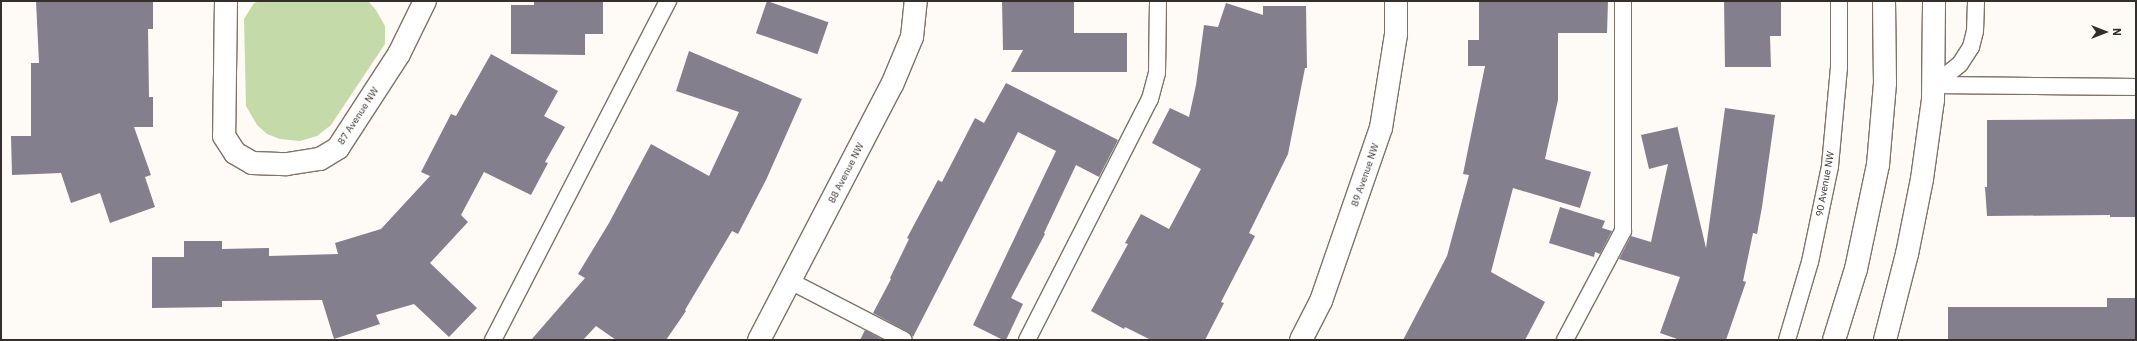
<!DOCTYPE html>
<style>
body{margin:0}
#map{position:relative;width:2137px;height:341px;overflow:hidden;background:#fefaf5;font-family:"IBM Plex Sans",sans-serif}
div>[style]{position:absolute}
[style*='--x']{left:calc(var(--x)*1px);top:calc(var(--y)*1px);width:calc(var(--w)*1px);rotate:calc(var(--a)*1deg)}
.green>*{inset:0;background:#c4daa9}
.building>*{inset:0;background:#847f8c;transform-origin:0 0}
.roads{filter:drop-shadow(1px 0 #7d7368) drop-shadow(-1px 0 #7d7368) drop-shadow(0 1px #7d7368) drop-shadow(0 -1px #7d7368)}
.service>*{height:16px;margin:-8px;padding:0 8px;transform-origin:8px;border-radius:8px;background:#fff}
.minor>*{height:22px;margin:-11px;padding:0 11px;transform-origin:11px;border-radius:11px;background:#fff}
.secondary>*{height:22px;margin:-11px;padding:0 11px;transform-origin:11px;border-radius:11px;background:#fff}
span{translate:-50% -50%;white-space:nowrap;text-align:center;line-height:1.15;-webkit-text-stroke:3.5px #fff;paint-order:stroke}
.street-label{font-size:10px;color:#342f2b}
.frame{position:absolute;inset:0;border:2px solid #342f2b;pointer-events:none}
.north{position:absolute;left:2085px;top:12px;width:40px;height:40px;-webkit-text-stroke:3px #fff;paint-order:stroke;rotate:90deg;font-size:11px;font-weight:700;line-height:16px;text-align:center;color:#342f2b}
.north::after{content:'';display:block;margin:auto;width:14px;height:18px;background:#342f2b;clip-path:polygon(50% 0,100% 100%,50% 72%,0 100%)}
</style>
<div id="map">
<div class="green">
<i style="clip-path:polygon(261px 1px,368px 1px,376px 10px,385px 26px,385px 44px,331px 125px,317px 136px,300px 141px,280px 139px,267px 134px,257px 125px,246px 106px,244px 19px,254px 3px)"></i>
</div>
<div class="building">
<i style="clip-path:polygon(36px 1px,153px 1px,153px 29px,148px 29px,149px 97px,153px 97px,153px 127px,134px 127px,151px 175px,145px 177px,155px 207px,110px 223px,100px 193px,71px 203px,61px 173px,12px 175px,11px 136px,31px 136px,31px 63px,39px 63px)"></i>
<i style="clip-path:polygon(534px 1px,603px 1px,603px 34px,585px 34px,585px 55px,511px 54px,511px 5px,534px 5px)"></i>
<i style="left:767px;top:1px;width:65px;height:34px;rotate:19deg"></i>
<i style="clip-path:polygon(1002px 1px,1074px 1px,1074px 33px,1127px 33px,1127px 72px,1011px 72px,1023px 50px,1003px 50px)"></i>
<i style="clip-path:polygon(1479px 1px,1608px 1px,1607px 33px,1558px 33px,1558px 100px,1545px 159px,1591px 172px,1580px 208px,1513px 188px,1491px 272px,1545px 302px,1525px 340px,1403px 340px,1447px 256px,1469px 175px,1463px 174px,1485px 66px,1468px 66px,1468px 40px,1479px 40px)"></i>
<i style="clip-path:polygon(1724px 1px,1781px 1px,1781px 36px,1770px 36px,1771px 67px,1725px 67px)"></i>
<i style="clip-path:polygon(1226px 3px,1263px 15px,1263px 6px,1306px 6px,1307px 68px,1305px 68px,1288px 154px,1249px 233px,1255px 236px,1221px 302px,1224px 303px,1205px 340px,1151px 340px,1125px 327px,1124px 329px,1091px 311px,1128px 244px,1125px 243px,1141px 214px,1169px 229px,1201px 169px,1152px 143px,1170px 108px,1189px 117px,1196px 85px,1204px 25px,1218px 27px)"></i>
<i style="clip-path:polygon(689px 51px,802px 99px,766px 180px,738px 234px,732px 231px,685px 310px,686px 311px,666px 340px,616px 340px,596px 326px,583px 340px,531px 340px,585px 278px,578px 274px,609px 223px,651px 144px,709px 176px,739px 112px,676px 91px)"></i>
<i style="clip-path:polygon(491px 54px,558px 91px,544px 116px,565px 127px,545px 162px,548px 163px,531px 195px,484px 172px,461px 215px,468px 222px,430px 263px,477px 308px,449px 337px,414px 304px,376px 315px,380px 324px,334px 339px,322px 300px,222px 301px,222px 307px,152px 308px,152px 257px,184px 257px,184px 241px,222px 241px,222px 249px,269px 248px,269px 256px,338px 254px,335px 243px,381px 229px,430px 176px,421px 172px,451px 114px,456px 116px)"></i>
<i style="clip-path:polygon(1006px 83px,1118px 140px,1099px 177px,1076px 165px,1044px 233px,1045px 234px,1011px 298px,1023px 304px,1006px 340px,1003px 340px,973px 325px,1056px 151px,1018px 132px,913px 337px,908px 332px,873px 313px,891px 279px,890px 278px,909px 239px,907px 238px,938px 180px,942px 182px,975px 118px,984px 123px)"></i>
<i style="clip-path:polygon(1725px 108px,1775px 115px,1762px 207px,1757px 234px,1753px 233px,1743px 281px,1746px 282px,1726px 340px,1680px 340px,1660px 333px,1680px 277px,1619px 259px,1631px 236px,1651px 242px,1668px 164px,1649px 169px,1641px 135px,1677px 127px,1677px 125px,1706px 248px)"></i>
<i style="clip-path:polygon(2136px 119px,2136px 217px,2110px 217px,2110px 215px,1987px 216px,1985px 187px,1987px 187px,1987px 120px)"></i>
<i style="clip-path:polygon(1560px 207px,1605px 221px,1602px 228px,1612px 231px,1600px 254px,1595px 252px,1594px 257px,1549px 243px)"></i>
<i style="clip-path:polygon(2107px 298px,2136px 298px,2136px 340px,1948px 340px,1948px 307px,2107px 307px)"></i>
<i style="clip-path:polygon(865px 330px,883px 340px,860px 340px)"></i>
</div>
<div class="roads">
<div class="service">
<i style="--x:1934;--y:85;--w:202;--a:0.6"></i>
<i style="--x:1934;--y:85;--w:33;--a:-39"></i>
<i style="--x:1960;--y:64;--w:20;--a:-57"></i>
<i style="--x:1971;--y:47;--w:16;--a:-76"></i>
<i style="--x:1975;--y:31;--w:30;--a:-88"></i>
<i style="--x:790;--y:281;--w:128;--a:27.4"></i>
<i style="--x:493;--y:340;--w:382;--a:-62.7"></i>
<i style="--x:1027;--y:340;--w:271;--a:-63"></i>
<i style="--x:1150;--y:99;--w:27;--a:-75"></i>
<i style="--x:1157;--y:73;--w:72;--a:-89.2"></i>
<i style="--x:1565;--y:340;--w:123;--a:-62"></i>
<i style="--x:1623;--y:231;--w:230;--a:-90"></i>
<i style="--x:1787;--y:340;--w:81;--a:-73.6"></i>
<i style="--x:1810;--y:262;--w:98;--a:-78.2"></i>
<i style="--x:1830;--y:166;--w:98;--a:-84.8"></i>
<i style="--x:1839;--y:68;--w:67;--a:-90"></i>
</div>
<div class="minor">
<i style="--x:226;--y:1;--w:135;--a:90.8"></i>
<i style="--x:224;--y:136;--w:20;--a:57"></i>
<i style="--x:235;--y:153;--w:20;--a:30"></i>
<i style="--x:252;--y:163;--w:35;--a:2"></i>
<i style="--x:287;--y:164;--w:33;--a:-9"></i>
<i style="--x:320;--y:159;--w:21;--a:-31"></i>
<i style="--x:338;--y:148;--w:112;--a:-57"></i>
<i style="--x:399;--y:54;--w:59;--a:-63.9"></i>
<i style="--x:759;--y:340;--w:288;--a:-62.5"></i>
<i style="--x:892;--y:85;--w:52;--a:-67.4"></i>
<i style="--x:912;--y:37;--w:36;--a:-84"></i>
<i style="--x:1301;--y:340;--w:44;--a:-62.9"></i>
<i style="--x:1321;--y:301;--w:183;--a:-70.9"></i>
<i style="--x:1381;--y:128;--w:95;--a:-80.9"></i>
<i style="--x:1396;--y:34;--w:33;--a:-90"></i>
</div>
<div class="secondary">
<i style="--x:1834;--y:340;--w:74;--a:-72.8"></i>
<i style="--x:1856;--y:269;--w:106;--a:-78.1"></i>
<i style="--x:1878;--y:165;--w:82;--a:-85.1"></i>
<i style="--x:1885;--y:83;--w:82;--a:-90.7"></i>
<i style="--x:1885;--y:340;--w:89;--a:-75.7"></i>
<i style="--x:1907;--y:254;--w:76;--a:-78.7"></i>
<i style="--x:1922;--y:179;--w:80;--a:-82.1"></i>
<i style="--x:1933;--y:100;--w:99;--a:-89.4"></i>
</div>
</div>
<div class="street-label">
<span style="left:358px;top:116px;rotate:-57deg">87 Avenue NW</span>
<span style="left:846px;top:173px;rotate:-63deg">88 Avenue NW</span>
<span style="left:1365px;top:175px;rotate:-71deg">89 Avenue NW</span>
<span style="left:1825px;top:184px;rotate:-80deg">90 Avenue NW</span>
</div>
<div class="frame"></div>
<div class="north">N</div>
</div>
